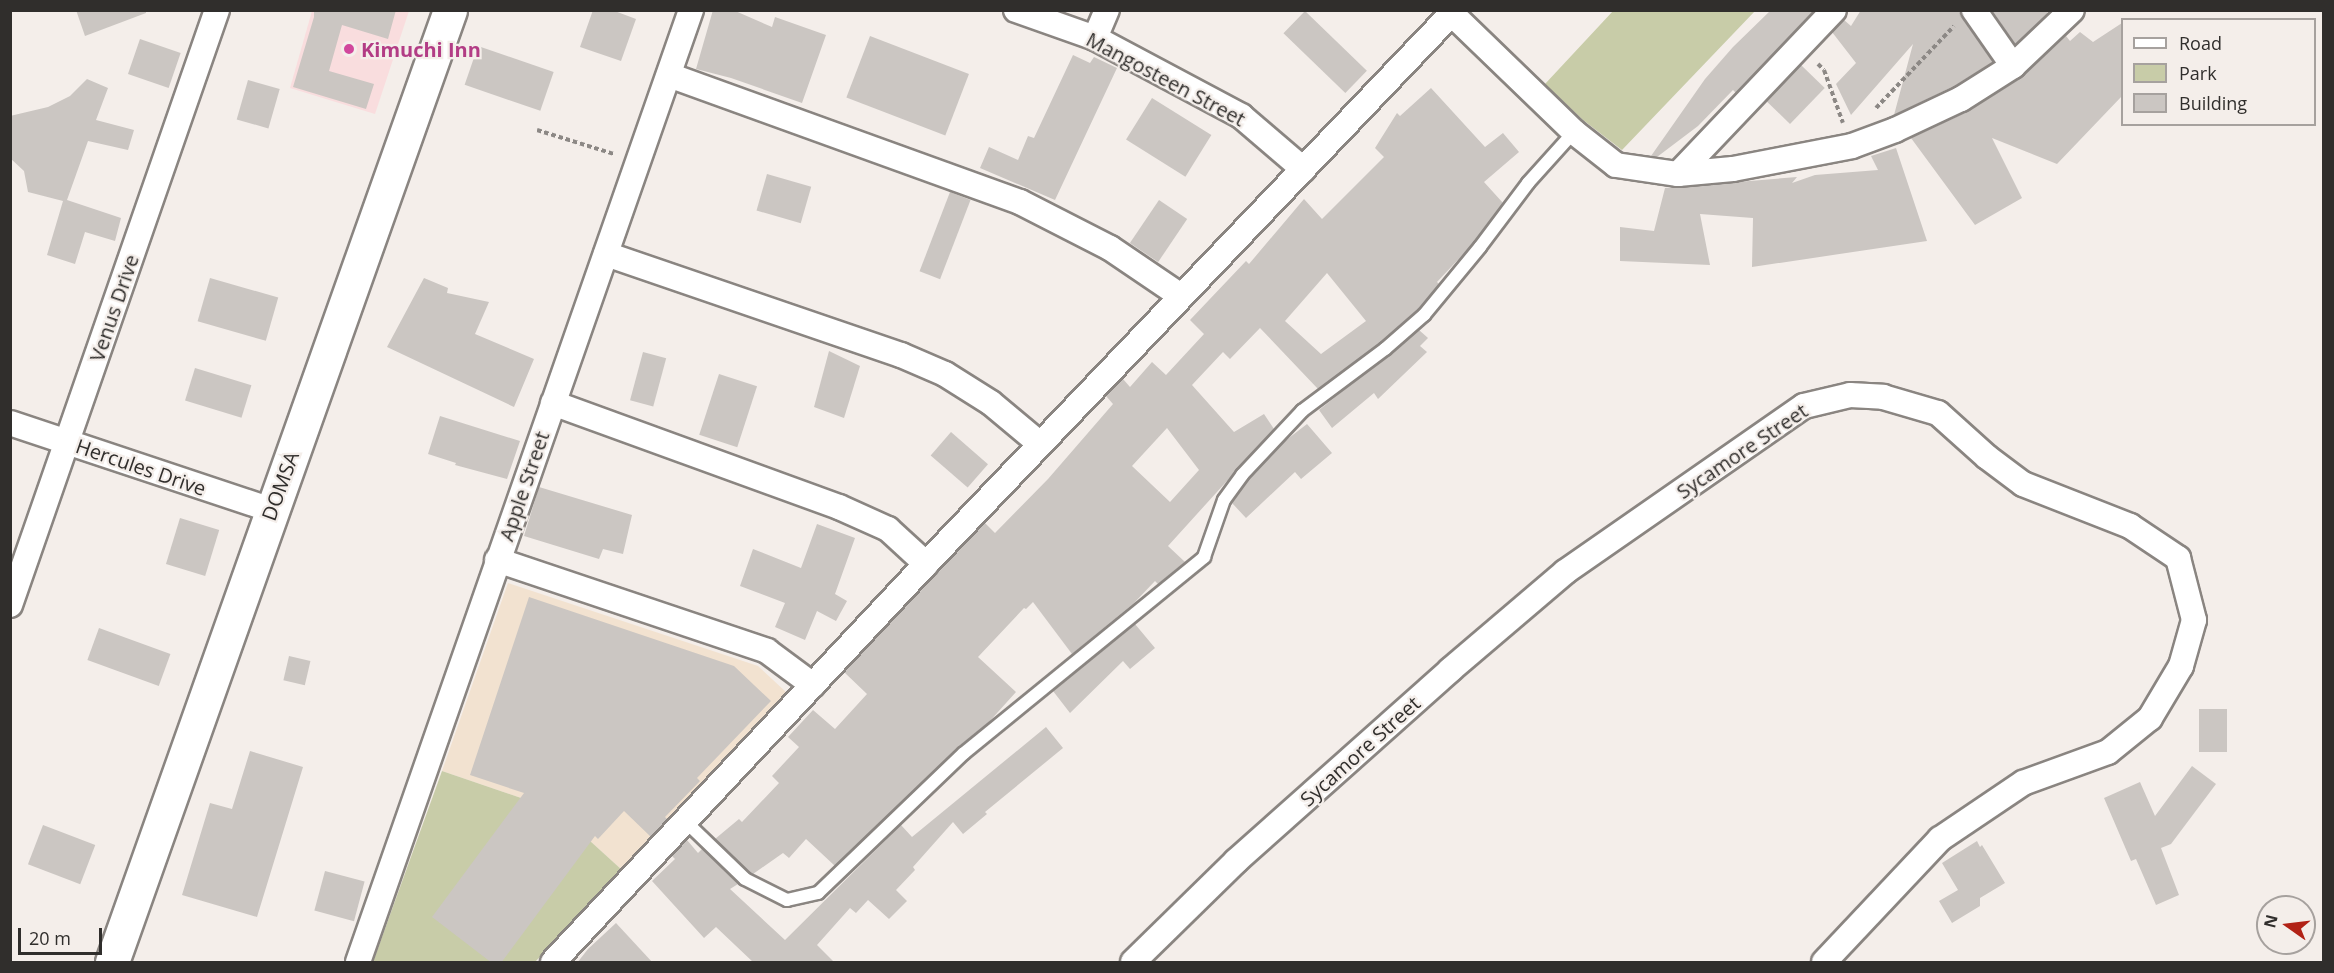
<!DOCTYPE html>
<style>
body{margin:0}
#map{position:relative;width:2334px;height:973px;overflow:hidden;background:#f4eeea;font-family:"Open Sans",sans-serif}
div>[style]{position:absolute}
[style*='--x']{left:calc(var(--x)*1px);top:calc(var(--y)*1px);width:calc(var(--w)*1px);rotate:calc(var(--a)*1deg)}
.commercial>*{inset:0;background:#f9ddde}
.education>*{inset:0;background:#f2e2d0}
.green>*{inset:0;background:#c8cca8}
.building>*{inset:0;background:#cbc6c2;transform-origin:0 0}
.path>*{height:4px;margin-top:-2px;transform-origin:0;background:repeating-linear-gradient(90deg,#8c8885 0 4.5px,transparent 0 7.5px)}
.roads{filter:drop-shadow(2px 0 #8a8581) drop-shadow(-2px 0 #8a8581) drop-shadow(0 2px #8a8581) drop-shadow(0 -2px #8a8581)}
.lane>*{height:12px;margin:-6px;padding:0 6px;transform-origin:6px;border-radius:6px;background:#fff}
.street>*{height:24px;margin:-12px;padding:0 12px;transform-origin:12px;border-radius:12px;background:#fff}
.secondary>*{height:33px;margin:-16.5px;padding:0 16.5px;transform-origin:16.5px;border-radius:16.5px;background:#fff}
.dots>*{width:16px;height:16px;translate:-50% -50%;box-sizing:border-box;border:3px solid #f4eeea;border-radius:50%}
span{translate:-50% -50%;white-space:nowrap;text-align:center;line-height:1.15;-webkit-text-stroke:4.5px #f4eeea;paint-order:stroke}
.hotel-label{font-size:20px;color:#b23c85;font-weight:700}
.left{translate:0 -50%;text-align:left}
.street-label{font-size:20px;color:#302e2c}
.frame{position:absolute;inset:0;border:12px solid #302e2c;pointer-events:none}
.legend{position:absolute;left:2121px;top:18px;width:195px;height:108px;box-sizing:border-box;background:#f4eeea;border:2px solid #a6a19e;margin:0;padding:8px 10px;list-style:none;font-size:18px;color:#302e2c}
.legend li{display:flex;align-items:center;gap:12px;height:30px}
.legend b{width:30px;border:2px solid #a6a19e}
.north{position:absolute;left:2256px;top:895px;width:60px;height:60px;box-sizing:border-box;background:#f4eeea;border:2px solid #a6a19e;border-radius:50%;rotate:284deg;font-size:16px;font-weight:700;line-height:24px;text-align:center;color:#302e2c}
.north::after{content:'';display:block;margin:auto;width:21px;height:27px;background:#b12216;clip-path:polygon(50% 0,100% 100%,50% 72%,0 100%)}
.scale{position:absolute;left:18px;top:928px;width:84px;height:27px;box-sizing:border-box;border:3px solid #302e2c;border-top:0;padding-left:8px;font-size:18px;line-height:21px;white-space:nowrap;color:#302e2c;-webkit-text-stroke:4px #f4eeea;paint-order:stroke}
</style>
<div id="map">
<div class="commercial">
<i style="clip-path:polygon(312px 11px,409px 11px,375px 114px,290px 88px)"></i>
</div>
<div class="education">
<i style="clip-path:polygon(508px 583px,758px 666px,786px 692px,622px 870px,556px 810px,442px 771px)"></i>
</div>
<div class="green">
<i style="clip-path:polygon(1613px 11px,1613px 10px,1755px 11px,1622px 150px,1583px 120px,1545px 84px)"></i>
<i style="clip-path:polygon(442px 771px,556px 810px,622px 870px,535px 962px,373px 962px)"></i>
</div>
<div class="building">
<i style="clip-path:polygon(76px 10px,146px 10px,146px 13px,85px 36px)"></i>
<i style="clip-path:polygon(314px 10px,396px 10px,388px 39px,342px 25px,329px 71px,374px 84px,366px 109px,293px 87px,314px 17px)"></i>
<i style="clip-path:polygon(593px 10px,612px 10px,636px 19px,621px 61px,580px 47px)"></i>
<i style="clip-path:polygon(713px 10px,733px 10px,772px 27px,775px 17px,826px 35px,802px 103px,731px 78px,696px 69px)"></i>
<i style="clip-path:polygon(1771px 10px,1814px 10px,1736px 93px,1733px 90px,1698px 126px,1657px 157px,1651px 156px,1705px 79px,1733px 47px)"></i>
<i style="clip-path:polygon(1861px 10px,1960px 10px,1993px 62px,1954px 86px,1894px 115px,1913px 44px,1851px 115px,1836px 84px,1856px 63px,1832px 32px,1844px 20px,1851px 26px)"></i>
<i style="clip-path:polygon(1992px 10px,2045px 10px,2048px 13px,2015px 44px)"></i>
<i style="left:1305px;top:11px;width:86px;height:31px;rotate:44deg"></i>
<i style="clip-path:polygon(2122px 23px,2122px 96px,2057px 164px,1992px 138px,2022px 198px,1975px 225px,1911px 138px,1967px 112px,2021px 78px,2066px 36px,2070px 41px,2080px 32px,2093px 42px)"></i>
<i style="left:870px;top:36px;width:106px;height:66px;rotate:21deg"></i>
<i style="left:140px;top:39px;width:43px;height:37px;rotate:19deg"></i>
<i style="left:478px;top:46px;width:80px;height:41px;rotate:19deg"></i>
<i style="clip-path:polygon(1073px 55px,1090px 63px,1094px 57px,1117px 68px,1055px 200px,980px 168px,989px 147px,1018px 160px,1028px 136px,1034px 138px)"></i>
<i style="left:1801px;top:65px;width:33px;height:50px;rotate:44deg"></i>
<i style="clip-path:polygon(87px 79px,108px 88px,96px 120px,134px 130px,128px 150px,88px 141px,67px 200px,121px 218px,115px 241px,85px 232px,75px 264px,47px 255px,63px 201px,28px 192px,24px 171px,10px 158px,10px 116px,48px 107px,70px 96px)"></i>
<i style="left:248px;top:80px;width:33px;height:41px;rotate:16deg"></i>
<i style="clip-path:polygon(evenodd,1431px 88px,1485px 147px,1503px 133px,1519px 152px,1484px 182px,1503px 203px,1469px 248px,1437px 282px,1439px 284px,1418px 309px,1380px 343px,1318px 389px,1260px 328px,1230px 359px,1223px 352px,1192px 385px,1234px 432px,1264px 414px,1274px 429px,1168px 546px,1185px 562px,1158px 584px,1155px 581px,1134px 603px,1072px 654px,1033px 602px,1026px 609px,1024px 608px,978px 657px,1016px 692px,988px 723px,958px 747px,835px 866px,806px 839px,789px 858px,783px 853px,753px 874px,750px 872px,715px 839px,739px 819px,742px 822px,779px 783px,772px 776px,799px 747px,788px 737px,813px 710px,835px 729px,867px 694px,844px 672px,985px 523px,995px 533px,1048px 479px,1113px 404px,1106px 396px,1123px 379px,1130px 387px,1152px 362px,1166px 375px,1204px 334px,1190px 320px,1246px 261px,1249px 264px,1304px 199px,1322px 219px,1384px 157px,1375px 148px,1397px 113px,1400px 116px,1431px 88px,1327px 273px,1366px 321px,1321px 354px,1285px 321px,1327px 273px,1431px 88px,1167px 428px,1199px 470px,1170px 502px,1132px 466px,1167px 428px)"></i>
<i style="left:1152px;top:98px;width:70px;height:49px;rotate:32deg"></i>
<i style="clip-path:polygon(1896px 148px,1927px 241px,1752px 267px,1753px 218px,1700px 214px,1710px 265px,1620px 261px,1620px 227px,1654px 231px,1665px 188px,1797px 177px,1792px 183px,1815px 175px,1878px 170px,1871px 156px)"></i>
<i style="left:767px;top:174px;width:46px;height:38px;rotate:16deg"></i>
<i style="left:950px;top:192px;width:22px;height:85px;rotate:21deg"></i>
<i style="left:1159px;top:200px;width:34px;height:52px;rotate:34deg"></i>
<i style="left:210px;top:278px;width:71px;height:45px;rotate:16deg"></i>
<i style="clip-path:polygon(424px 278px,448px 288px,447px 293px,489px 302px,475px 334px,534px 359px,514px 407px,387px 347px)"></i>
<i style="clip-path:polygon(1419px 330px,1428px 338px,1420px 346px,1427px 352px,1378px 399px,1374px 393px,1332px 428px,1319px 410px)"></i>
<i style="clip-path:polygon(829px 351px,860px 366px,844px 418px,814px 407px)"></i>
<i style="left:643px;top:352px;width:24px;height:50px;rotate:15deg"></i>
<i style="left:195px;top:368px;width:59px;height:34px;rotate:17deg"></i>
<i style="left:719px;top:374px;width:40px;height:64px;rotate:18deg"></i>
<i style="clip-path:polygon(440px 416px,520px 441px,507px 479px,455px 465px,456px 463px,428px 454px)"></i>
<i style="clip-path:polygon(1307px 424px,1332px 453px,1301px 479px,1295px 472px,1246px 518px,1232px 503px,1248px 480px,1285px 441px)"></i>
<i style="left:951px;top:432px;width:49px;height:31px;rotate:41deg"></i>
<i style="clip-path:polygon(539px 487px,632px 515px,623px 554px,603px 549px,599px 559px,524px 536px)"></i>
<i style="left:180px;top:518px;width:41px;height:48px;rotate:17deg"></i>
<i style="clip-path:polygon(817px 524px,855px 538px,835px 594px,847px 601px,836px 621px,817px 611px,805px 640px,775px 627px,785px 603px,740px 586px,753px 549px,801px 568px)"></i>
<i style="clip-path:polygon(529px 597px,734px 666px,771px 701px,697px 778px,700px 781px,665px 817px,667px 819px,651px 837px,624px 811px,598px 839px,595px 836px,501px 963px,492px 963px,432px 917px,524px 793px,470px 775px)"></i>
<i style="clip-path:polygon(1135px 624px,1155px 648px,1130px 669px,1123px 661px,1070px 713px,1053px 691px)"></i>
<i style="left:99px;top:628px;width:76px;height:34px;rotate:20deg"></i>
<i style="left:289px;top:656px;width:22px;height:25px;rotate:13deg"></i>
<i style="left:2199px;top:709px;width:28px;height:43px"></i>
<i style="clip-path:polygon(1046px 727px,1063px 748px,985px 812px,987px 814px,963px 834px,953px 822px,913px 867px,915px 870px,896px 890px,907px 901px,889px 919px,868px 900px,856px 913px,850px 908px,817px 945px,835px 963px,754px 963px,716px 927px,704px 938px,652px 881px,675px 859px,672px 856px,687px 840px,698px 853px,702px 849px,738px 884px,730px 889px,785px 940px,901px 825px,912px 837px)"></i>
<i style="clip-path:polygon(250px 751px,303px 767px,257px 917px,182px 895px,210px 803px,232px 809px)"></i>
<i style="clip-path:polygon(2192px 766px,2216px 784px,2171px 844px,2161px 848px,2179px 895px,2156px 905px,2136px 859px,2131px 861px,2104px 798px,2140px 782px,2155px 816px)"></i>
<i style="left:43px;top:825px;width:56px;height:42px;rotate:21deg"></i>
<i style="clip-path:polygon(1977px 841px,1980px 847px,1982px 845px,2005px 883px,1980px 898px,1980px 906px,1952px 923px,1939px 901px,1958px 890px,1942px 863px)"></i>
<i style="left:325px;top:871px;width:41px;height:41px;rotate:15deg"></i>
<i style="clip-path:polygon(616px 923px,653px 963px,577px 963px,588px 949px)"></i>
</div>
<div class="path">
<i style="--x:1818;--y:64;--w:8;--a:45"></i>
<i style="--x:1824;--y:70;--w:56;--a:70.3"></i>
<i style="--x:1876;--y:108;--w:113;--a:-46.4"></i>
<i style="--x:537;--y:130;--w:81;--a:17.3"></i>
</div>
<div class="roads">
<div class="lane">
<i style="--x:685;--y:821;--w:83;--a:44"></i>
<i style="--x:745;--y:879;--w:47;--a:26.6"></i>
<i style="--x:787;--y:900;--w:32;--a:-13"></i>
<i style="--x:818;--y:893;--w:202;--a:-43.8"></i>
<i style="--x:964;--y:753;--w:310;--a:-39.2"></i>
<i style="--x:1204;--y:557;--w:60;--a:-70.7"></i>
<i style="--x:1224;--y:500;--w:31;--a:-54"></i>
<i style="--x:1242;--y:475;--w:88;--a:-46.8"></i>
<i style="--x:1302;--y:411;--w:104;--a:-36.8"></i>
<i style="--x:1385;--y:349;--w:52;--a:-41.1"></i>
<i style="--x:1424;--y:315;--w:88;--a:-50.5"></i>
<i style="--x:1480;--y:247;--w:80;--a:-53.1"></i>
<i style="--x:1528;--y:183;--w:69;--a:-48"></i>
</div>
<div class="street">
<i style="--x:1016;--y:10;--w:84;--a:19.5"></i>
<i style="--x:1095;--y:38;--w:166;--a:28.1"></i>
<i style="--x:1241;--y:116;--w:82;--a:40.5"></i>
<i style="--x:1974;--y:10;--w:68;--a:55.1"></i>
<i style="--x:1452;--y:14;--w:170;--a:44"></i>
<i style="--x:1574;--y:132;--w:53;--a:38.2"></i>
<i style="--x:1616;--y:165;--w:63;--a:8.3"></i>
<i style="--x:1678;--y:174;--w:55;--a:-5.2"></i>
<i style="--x:1733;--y:169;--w:121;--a:-10.9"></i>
<i style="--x:1852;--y:146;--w:46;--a:-20.4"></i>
<i style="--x:1895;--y:130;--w:73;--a:-25.2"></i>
<i style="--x:1961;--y:99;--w:62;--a:-32.4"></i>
<i style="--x:2013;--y:66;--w:81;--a:-43.5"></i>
<i style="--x:1095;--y:38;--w:30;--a:-67"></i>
<i style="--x:669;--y:75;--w:373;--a:19.9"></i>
<i style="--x:1020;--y:202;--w:101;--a:27.1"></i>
<i style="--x:1110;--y:248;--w:86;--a:34.1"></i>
<i style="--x:1678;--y:174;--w:226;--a:-46.4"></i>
<i style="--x:606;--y:254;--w:312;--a:18.9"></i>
<i style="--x:901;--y:355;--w:48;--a:23.4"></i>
<i style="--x:945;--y:374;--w:54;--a:32.2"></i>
<i style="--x:991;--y:403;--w:64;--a:39.9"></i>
<i style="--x:553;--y:403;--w:304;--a:20"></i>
<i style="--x:839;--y:507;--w:54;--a:24.2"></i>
<i style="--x:888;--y:529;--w:52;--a:42.6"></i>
<i style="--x:10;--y:423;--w:275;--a:18.4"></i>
<i style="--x:497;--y:560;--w:285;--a:18.6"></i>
<i style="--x:767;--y:651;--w:57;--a:36.5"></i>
<i style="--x:10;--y:605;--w:630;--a:-70.82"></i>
<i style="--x:358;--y:962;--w:1009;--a:-70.72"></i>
<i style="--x:553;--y:962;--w:545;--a:-46.86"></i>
<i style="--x:926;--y:564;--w:766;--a:-46.32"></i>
<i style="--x:1133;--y:962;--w:144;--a:-44.4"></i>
<i style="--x:1236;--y:861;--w:287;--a:-41.7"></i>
<i style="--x:1450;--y:670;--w:151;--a:-40.4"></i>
<i style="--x:1565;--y:572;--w:291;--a:-34.8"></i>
<i style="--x:1804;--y:406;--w:47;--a:-13.4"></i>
<i style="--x:1850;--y:395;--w:33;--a:3"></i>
<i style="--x:1883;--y:397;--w:57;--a:16.2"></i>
<i style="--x:1938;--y:413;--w:66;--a:41.9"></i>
<i style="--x:1987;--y:457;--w:45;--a:36.9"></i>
<i style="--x:2023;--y:484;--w:115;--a:21.4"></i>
<i style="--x:2130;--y:526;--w:58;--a:33.7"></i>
<i style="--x:2178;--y:558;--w:64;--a:75.5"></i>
<i style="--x:2194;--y:620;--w:48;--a:105.8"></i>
<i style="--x:2181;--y:666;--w:61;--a:120.8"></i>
<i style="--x:2150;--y:718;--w:54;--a:141"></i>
<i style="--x:2108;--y:752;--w:90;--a:160"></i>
<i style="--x:2023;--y:783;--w:100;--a:146"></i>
<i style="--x:1940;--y:839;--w:169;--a:133.3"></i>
</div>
<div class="secondary">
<i style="--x:112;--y:962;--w:1010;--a:-70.45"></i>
</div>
</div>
<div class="dots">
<i style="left:349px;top:49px;background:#d1479c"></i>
</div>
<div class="hotel-label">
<span class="left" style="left:361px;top:49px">Kimuchi Inn</span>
</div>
<div class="street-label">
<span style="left:1166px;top:79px;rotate:28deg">Mangosteen Street</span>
<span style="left:114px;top:308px;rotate:-71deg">Venus Drive</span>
<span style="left:1742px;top:451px;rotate:-34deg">Sycamore Street</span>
<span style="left:141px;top:467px;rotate:19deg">Hercules Drive</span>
<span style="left:280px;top:486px;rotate:-70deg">DOMSA</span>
<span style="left:524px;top:486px;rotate:-71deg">Apple Street</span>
<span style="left:1360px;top:751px;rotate:-42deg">Sycamore Street</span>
</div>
<div class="frame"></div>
<ul class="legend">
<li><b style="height:8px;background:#fff"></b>Road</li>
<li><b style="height:16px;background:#c8cca8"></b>Park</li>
<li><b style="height:16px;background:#cbc6c2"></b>Building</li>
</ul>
<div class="north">N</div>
<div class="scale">20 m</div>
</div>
